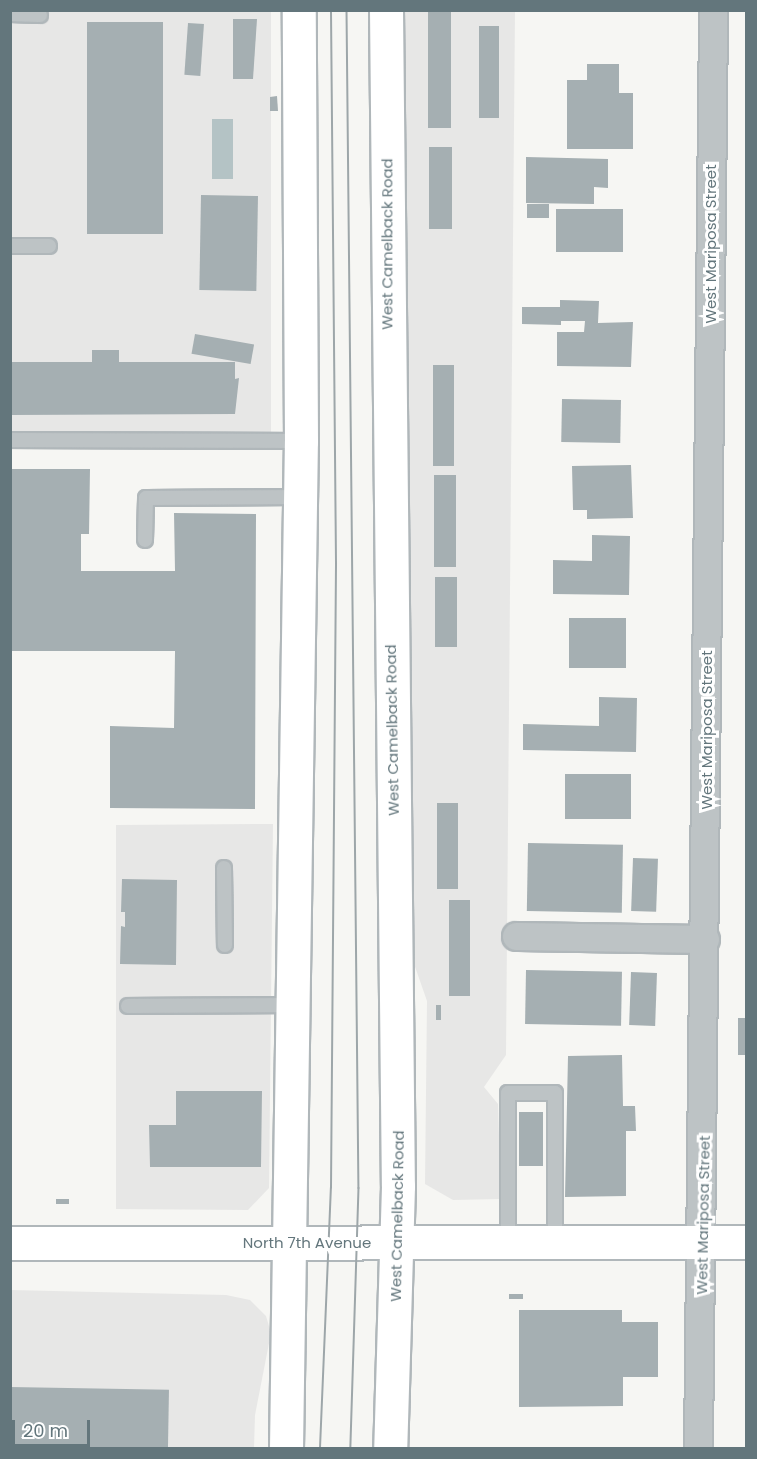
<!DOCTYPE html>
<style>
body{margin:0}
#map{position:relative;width:757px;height:1459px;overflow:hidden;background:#f6f6f3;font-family:Poppins,sans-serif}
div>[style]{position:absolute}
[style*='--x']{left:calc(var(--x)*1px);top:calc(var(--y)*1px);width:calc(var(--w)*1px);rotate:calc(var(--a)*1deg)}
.built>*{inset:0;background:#e7e7e6;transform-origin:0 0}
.water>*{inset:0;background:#b4c3c5;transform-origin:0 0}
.building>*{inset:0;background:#a5afb2;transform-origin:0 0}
.roads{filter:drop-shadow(2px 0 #b0b7ba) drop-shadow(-2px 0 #b0b7ba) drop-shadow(0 2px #b0b7ba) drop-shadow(0 -2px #b0b7ba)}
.service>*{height:14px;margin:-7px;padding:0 7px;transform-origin:7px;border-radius:7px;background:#bdc3c5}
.minor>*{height:27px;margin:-13.5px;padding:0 13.5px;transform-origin:13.5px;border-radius:13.5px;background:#bdc3c5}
.secondary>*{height:33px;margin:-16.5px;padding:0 16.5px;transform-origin:16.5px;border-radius:16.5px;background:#fff}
.primary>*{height:33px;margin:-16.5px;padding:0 16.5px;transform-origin:16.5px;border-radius:16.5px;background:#fff}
.tram>*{height:1.5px;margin:-0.75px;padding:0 0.75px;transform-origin:0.75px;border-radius:0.75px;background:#9da6a9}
span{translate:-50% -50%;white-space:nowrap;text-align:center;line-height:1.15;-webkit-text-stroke:6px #fff;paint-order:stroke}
.street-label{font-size:15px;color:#63767c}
.frame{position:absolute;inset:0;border:12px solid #63767c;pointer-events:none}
.scale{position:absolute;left:12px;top:1420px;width:78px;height:27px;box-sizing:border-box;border:3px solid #63767c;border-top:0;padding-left:8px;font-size:18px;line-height:21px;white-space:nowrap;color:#63767c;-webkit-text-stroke:4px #fff;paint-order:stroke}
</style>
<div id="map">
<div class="built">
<i style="left:10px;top:11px;width:261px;height:421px"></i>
<i style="clip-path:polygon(404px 11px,515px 11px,506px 1055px,484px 1087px,498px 1104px,501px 1199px,453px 1200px,425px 1184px,427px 1001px,413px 961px)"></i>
<i style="clip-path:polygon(273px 824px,269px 1188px,248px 1210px,116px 1209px,116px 825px)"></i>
<i style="clip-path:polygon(10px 1290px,226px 1295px,250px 1300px,266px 1316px,271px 1333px,255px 1415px,254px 1448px,11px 1448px)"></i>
</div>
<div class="water">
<i style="left:212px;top:119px;width:21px;height:60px"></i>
</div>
<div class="building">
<i style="left:428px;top:10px;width:23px;height:118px"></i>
<i style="clip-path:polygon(233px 19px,257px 19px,253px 79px,233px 79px)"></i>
<i style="left:163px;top:22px;width:212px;height:76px;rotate:90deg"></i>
<i style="left:188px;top:23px;width:16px;height:52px;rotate:4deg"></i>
<i style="left:479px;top:26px;width:20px;height:92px"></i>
<i style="clip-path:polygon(587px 64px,619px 64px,619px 93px,633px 93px,633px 149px,567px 149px,567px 80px,587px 80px)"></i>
<i style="clip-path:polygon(277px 96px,278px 111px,270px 111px,270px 97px)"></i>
<i style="left:429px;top:147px;width:23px;height:82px"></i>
<i style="clip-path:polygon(526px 157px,608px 159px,608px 188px,594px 187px,594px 204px,526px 203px)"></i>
<i style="left:201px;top:195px;width:57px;height:95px;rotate:1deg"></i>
<i style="left:527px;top:204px;width:22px;height:14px"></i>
<i style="left:623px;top:209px;width:43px;height:67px;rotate:90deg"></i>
<i style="clip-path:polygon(560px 300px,599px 301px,598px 323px,633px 322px,631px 367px,557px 366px,557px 332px,584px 332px,585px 321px,561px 321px,561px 325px,522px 324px,522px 307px,560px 307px)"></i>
<i style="left:195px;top:334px;width:60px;height:20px;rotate:10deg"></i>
<i style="clip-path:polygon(92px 350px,119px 350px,119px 362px,235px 362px,235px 379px,239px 378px,235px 414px,10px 415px,10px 362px,92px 362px)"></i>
<i style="left:433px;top:365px;width:21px;height:101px"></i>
<i style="left:562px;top:399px;width:59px;height:43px;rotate:1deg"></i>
<i style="clip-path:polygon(631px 465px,633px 518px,587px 519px,587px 510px,573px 510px,572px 466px)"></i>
<i style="clip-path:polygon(10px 469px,90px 469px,89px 534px,81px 534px,81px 571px,175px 571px,174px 513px,256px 514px,255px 809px,110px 808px,110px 726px,174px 728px,175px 651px,10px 651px)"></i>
<i style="left:434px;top:475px;width:22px;height:92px"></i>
<i style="clip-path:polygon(592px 535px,630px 536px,629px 595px,553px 594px,553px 560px,592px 561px)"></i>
<i style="left:435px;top:577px;width:22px;height:70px"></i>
<i style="left:626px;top:618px;width:50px;height:57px;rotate:90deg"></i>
<i style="clip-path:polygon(599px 697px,637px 698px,636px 752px,523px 750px,523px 724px,599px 726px)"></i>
<i style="left:631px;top:774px;width:45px;height:66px;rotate:90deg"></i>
<i style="left:437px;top:803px;width:21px;height:86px"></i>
<i style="left:528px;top:843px;width:95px;height:68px;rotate:1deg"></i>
<i style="left:633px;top:858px;width:25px;height:53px;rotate:2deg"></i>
<i style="clip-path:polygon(122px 879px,177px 880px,176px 965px,120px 964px,121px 926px,125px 927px,125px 912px,121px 912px)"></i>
<i style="left:449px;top:900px;width:21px;height:96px"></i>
<i style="left:526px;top:970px;width:96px;height:54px;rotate:1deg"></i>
<i style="left:631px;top:972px;width:26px;height:53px;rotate:2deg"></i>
<i style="left:436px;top:1005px;width:5px;height:15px"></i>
<i style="left:738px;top:1018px;width:8px;height:37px"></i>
<i style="clip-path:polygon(622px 1055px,623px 1106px,635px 1106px,636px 1131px,626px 1131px,626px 1196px,565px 1197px,568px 1056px)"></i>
<i style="clip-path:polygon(176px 1091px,262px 1091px,261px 1167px,150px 1167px,149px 1125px,176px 1125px)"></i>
<i style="left:519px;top:1112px;width:24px;height:54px"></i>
<i style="left:56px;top:1199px;width:13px;height:5px"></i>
<i style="left:509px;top:1294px;width:14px;height:5px"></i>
<i style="clip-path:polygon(519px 1310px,622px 1310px,622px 1322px,658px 1322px,658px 1377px,623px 1377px,623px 1406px,519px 1407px)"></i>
<i style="left:10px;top:1387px;width:159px;height:61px;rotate:1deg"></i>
</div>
<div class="roads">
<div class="service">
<i style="--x:10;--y:14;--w:30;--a:2"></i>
<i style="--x:10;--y:246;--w:39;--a:0"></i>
<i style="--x:10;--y:440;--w:291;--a:0.2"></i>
<i style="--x:145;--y:540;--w:42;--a:-88.6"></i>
<i style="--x:146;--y:498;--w:154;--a:-0.4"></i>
<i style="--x:224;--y:868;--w:77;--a:89.3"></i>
<i style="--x:128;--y:1006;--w:165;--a:-0.3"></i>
<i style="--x:508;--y:1243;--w:150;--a:-90"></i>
<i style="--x:508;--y:1093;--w:47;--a:0"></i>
<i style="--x:555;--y:1093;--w:149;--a:90"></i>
</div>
<div class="minor">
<i style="--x:516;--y:936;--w:189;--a:0.9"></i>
<i style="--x:698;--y:1448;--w:1438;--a:-89.4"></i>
</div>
<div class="secondary">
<i style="--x:10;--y:1243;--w:736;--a:-0.08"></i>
</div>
<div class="primary">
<i style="--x:386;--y:10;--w:1176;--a:89.42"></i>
<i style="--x:398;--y:1186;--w:262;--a:91.7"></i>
<i style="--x:286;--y:1448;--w:1007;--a:-89.15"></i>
<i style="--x:301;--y:441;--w:431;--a:-90.3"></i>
</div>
</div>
<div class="tram">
<i style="--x:347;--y:10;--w:1178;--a:89.42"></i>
<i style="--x:359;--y:1188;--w:260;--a:91.8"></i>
<i style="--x:320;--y:1448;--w:260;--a:-87.6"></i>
<i style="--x:331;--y:1188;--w:625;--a:-89.54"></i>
<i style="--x:336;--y:563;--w:553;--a:-90.52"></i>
</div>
<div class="street-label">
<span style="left:387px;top:244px;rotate:-90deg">West Camelback Road</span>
<span style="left:711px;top:244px;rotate:-90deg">West Mariposa Street</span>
<span style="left:392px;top:730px;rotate:-91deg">West Camelback Road</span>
<span style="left:707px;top:730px;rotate:-90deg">West Mariposa Street</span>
<span style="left:703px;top:1215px;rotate:-89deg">West Mariposa Street</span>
<span style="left:397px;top:1216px;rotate:-89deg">West Camelback Road</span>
<span style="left:307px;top:1243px">North 7th Avenue</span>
</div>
<div class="frame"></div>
<div class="scale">20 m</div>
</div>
